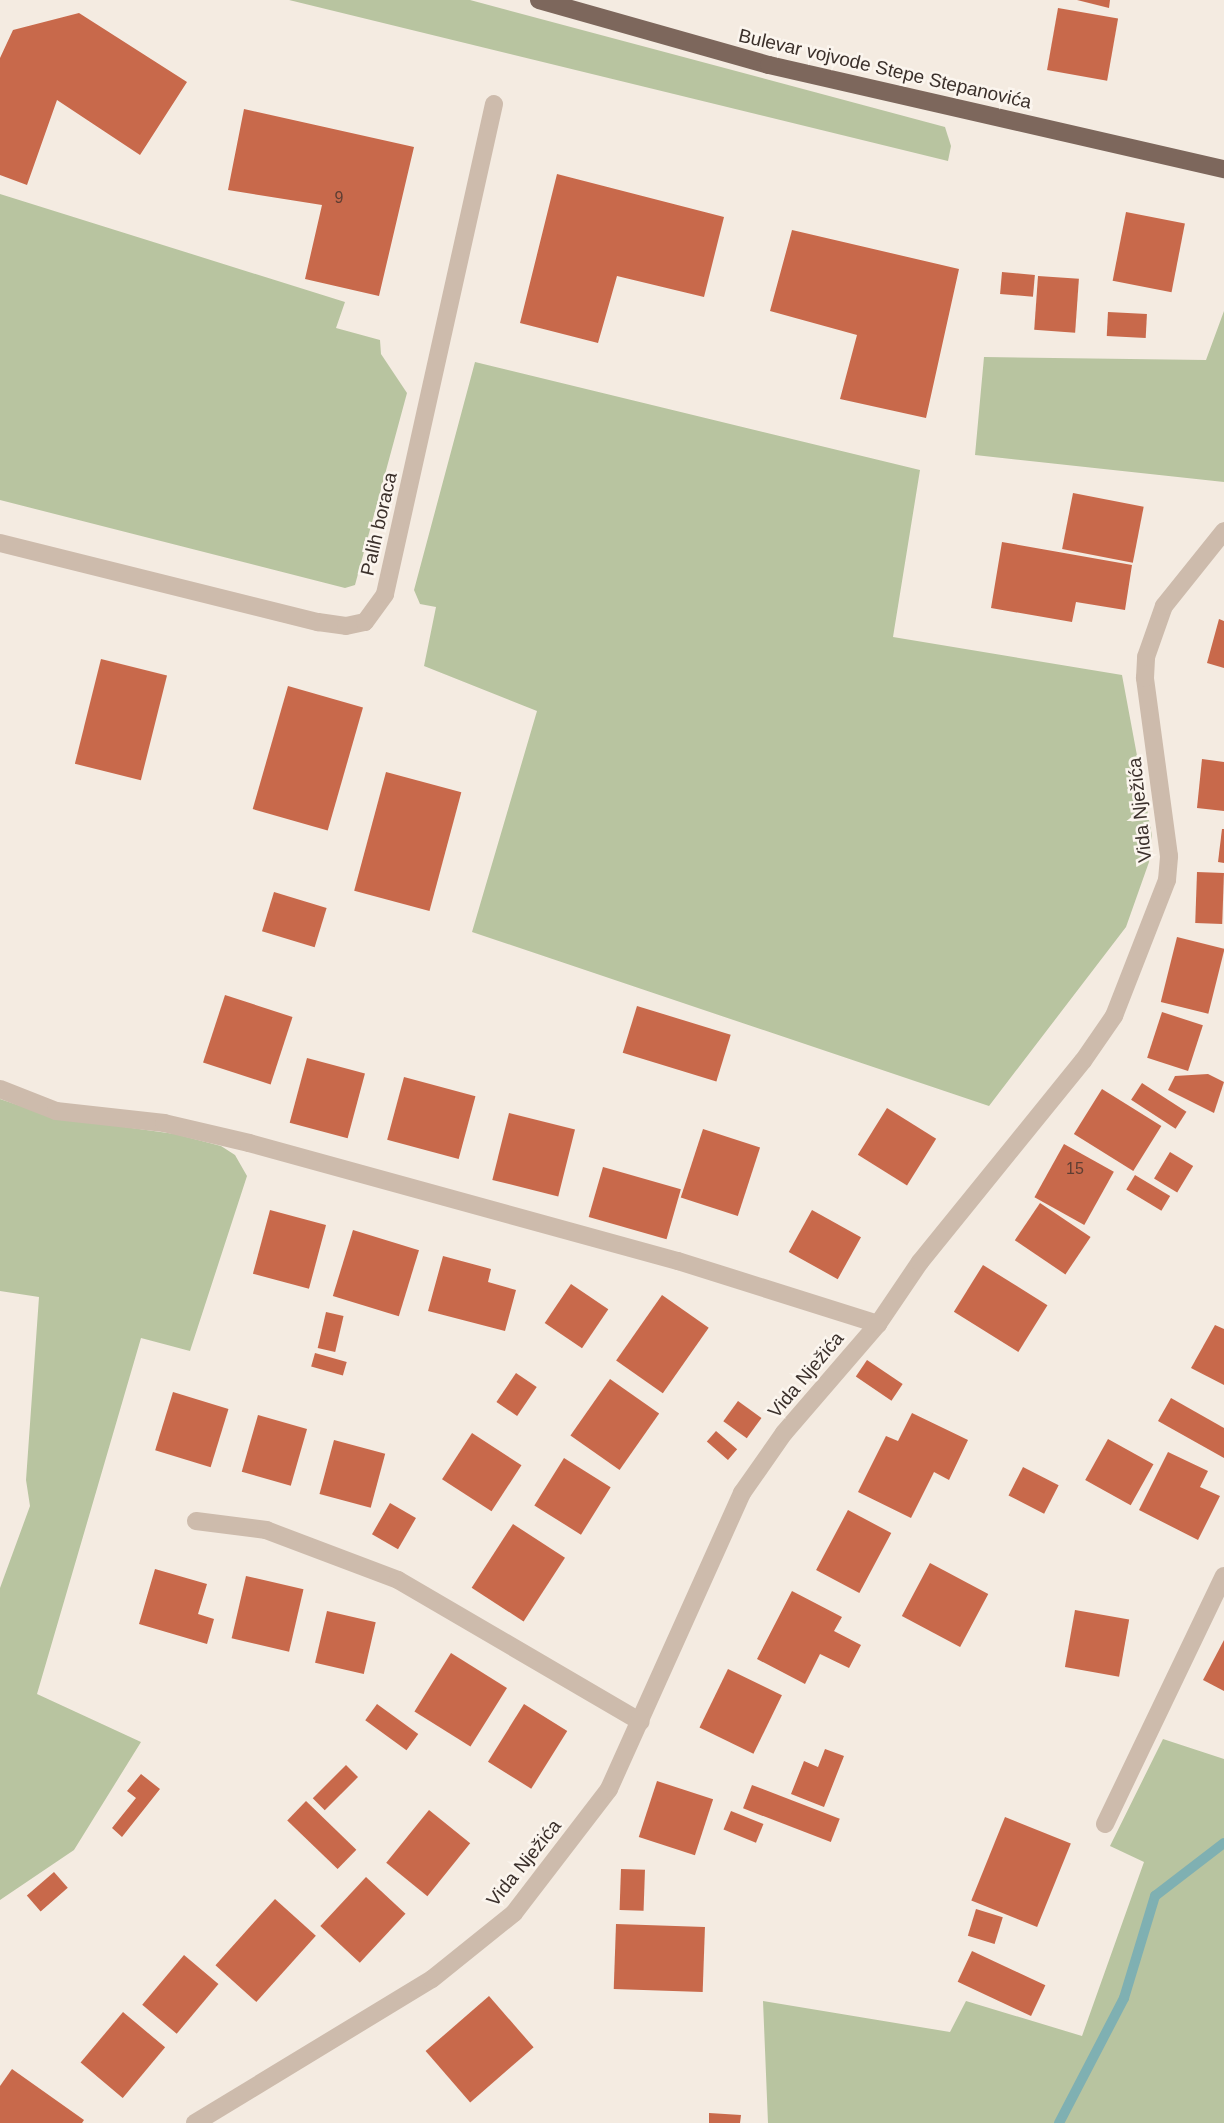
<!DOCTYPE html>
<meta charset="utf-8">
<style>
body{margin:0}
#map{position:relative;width:1224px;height:2123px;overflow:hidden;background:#f4ebe1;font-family:Arial,sans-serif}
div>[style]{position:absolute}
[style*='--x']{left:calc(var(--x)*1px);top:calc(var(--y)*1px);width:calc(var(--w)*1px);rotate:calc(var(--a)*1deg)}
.green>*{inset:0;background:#b8c4a0}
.stream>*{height:10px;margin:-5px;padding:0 5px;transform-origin:5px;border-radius:5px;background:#7fb0b2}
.building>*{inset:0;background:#c8694b;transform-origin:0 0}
.minor>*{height:18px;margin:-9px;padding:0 9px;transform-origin:9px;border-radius:9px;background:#cdbbac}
.primary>*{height:18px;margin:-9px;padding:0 9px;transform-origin:9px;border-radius:9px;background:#7d675c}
span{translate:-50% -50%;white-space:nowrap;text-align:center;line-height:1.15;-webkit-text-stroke:5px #fbf5ee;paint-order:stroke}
.number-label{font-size:16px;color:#5e3e33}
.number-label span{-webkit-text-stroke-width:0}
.street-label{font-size:19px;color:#3b302b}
</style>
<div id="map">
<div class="green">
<i style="clip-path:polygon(289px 0,470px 0,945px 127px,951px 146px,948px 161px)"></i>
<i style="clip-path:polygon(0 194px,345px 302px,336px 328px,380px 340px,381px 354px,407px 393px,355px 585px,345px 588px,0 500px)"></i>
<i style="clip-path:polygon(1224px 311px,1224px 482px,975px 455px,984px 357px,1206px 360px)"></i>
<i style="clip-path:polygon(475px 362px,920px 470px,893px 637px,1122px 675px,1152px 836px,1149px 862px,1126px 927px,989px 1106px,472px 932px,537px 711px,424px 666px,436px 607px,420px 604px,414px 590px)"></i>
<i style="clip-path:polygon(0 1099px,53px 1117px,175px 1134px,221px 1146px,235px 1155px,247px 1176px,190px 1351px,141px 1338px,37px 1694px,141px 1742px,74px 1850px,0 1900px,0 1588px,30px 1506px,26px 1480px,39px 1297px,0 1291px)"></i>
<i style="clip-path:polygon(1163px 1739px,1224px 1759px,1224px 2123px,768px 2123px,763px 2001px,950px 2032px,966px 2001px,1082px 2036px,1144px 1862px,1110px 1846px)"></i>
</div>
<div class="stream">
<i style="--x:1059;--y:2123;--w:141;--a:-62.5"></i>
<i style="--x:1124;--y:1998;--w:107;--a:-73.1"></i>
<i style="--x:1155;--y:1896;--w:87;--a:-37.5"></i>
</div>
<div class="building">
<i style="clip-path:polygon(1077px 0,1110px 0,1109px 8px)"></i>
<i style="left:1058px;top:8px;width:61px;height:63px;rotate:10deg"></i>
<i style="clip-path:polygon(79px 13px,187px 82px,140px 155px,57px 100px,27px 185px,0 175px,0 58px,13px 30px)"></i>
<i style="clip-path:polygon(244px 109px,414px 147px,379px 296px,305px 279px,322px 205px,228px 190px)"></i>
<i style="clip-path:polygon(557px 174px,724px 217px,704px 297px,617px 276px,598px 343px,520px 323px)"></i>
<i style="left:1126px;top:212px;width:60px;height:70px;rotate:11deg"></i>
<i style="clip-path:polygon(792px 230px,959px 269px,926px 418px,840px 399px,857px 335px,770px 311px)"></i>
<i style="left:1002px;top:272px;width:33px;height:22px;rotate:5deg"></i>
<i style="left:1038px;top:276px;width:41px;height:54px;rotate:4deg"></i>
<i style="left:1108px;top:312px;width:39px;height:24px;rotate:3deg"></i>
<i style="left:1073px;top:493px;width:72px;height:57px;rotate:11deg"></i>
<i style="clip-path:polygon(1002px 542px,1132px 565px,1125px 610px,1076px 602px,1072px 622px,991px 608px)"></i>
<i style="clip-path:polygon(1219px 619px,1224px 621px,1224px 668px,1207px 663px)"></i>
<i style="left:101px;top:659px;width:68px;height:108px;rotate:14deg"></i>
<i style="left:288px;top:686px;width:78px;height:128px;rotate:16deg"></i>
<i style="clip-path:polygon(1202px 759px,1224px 762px,1224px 811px,1197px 808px)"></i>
<i style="left:386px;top:772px;width:78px;height:123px;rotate:15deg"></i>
<i style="clip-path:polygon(1222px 829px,1224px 829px,1224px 863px,1218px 862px)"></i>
<i style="left:1197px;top:872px;width:27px;height:51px;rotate:2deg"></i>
<i style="left:274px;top:892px;width:55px;height:41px;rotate:17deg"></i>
<i style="left:1177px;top:937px;width:49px;height:67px;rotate:14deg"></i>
<i style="left:225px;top:995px;width:71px;height:71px;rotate:18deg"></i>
<i style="left:637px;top:1006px;width:98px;height:49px;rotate:17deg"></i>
<i style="left:1162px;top:1012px;width:43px;height:48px;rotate:18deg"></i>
<i style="left:307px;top:1058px;width:60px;height:67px;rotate:15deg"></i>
<i style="clip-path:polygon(1208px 1074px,1224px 1082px,1214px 1113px,1168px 1090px,1175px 1076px)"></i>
<i style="left:404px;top:1077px;width:74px;height:65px;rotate:15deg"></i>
<i style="left:1142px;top:1083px;width:53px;height:20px;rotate:33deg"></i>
<i style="left:1102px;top:1089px;width:70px;height:53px;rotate:32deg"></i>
<i style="left:887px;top:1108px;width:58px;height:55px;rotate:32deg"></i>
<i style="left:509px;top:1113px;width:68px;height:69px;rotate:14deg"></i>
<i style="left:703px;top:1129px;width:60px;height:72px;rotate:18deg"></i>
<i style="left:1064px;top:1144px;width:57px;height:61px;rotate:29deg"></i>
<i style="left:1170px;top:1152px;width:27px;height:31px;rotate:31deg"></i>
<i style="left:603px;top:1167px;width:81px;height:52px;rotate:16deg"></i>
<i style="left:1135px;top:1175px;width:41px;height:17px;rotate:31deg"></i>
<i style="left:1040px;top:1203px;width:61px;height:45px;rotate:34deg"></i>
<i style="left:270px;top:1210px;width:58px;height:66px;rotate:15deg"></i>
<i style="left:812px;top:1210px;width:56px;height:48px;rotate:29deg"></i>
<i style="left:353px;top:1230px;width:69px;height:69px;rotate:17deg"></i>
<i style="clip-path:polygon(443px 1256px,491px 1269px,488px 1282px,516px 1290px,505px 1331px,428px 1311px)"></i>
<i style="left:983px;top:1265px;width:76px;height:55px;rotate:32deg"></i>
<i style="left:571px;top:1284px;width:45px;height:47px;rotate:34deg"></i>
<i style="left:662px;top:1295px;width:57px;height:80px;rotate:35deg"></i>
<i style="left:326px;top:1312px;width:18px;height:37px;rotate:13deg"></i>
<i style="clip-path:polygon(1215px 1325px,1224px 1329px,1224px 1385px,1191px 1368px)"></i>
<i style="left:315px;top:1353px;width:33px;height:14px;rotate:16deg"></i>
<i style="left:867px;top:1360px;width:43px;height:20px;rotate:34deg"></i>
<i style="left:516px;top:1373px;width:25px;height:35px;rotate:34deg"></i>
<i style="left:610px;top:1379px;width:60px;height:69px;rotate:35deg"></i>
<i style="left:173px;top:1392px;width:58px;height:61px;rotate:17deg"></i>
<i style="clip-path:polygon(1171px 1398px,1224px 1428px,1224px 1458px,1158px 1421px)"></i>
<i style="left:738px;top:1401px;width:29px;height:25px;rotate:36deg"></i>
<i style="clip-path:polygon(912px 1413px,968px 1440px,949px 1480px,934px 1472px,911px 1518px,858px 1492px,886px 1436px,898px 1441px)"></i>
<i style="left:258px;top:1415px;width:51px;height:59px;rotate:16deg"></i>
<i style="left:716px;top:1431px;width:28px;height:14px;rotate:41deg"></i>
<i style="left:472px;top:1433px;width:59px;height:55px;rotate:33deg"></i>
<i style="left:1108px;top:1439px;width:52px;height:47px;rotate:29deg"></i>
<i style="left:334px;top:1440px;width:53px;height:56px;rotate:15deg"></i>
<i style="clip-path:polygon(1168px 1452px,1208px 1471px,1200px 1487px,1220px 1496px,1198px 1540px,1139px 1510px)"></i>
<i style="left:564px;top:1458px;width:55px;height:56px;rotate:32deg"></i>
<i style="left:1023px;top:1467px;width:40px;height:32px;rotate:27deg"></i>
<i style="left:390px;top:1503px;width:30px;height:36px;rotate:30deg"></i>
<i style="left:848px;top:1510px;width:49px;height:68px;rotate:28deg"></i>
<i style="left:513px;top:1524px;width:62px;height:76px;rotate:33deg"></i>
<i style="left:930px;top:1563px;width:66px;height:60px;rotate:28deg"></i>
<i style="clip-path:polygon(155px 1569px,207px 1584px,198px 1614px,214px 1619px,207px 1644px,139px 1624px)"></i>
<i style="left:246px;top:1576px;width:59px;height:64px;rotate:13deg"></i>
<i style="clip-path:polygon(792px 1591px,842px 1617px,834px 1631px,861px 1645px,849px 1668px,820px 1654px,805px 1684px,757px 1659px)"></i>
<i style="left:1075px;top:1610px;width:55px;height:58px;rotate:10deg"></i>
<i style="left:327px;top:1611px;width:50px;height:53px;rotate:13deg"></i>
<i style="clip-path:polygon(1224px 1640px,1224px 1691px,1203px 1680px)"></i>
<i style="left:451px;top:1653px;width:66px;height:69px;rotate:32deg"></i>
<i style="left:728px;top:1669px;width:60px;height:65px;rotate:26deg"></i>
<i style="left:377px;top:1704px;width:51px;height:20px;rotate:36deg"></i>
<i style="left:524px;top:1704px;width:51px;height:68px;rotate:32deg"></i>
<i style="clip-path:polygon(825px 1749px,844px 1756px,824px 1807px,791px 1794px,804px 1761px,818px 1767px)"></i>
<i style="left:346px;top:1765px;width:17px;height:47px;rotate:45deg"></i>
<i style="clip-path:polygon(141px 1774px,160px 1789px,122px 1837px,112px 1828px,136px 1798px,127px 1791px)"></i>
<i style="left:657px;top:1781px;width:59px;height:59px;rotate:18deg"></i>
<i style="left:752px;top:1785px;width:94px;height:25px;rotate:21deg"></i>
<i style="left:306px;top:1801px;width:70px;height:27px;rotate:44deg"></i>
<i style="left:429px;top:1810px;width:53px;height:68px;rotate:39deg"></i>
<i style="left:731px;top:1811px;width:35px;height:20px;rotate:22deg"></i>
<i style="left:1005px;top:1817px;width:71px;height:90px;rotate:22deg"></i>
<i style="left:621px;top:1869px;width:24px;height:41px;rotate:2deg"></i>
<i style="left:54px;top:1872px;width:21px;height:36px;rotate:49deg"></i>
<i style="left:366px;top:1877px;width:54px;height:67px;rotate:43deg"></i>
<i style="left:275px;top:1899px;width:55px;height:89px;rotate:42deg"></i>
<i style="left:976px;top:1909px;width:28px;height:28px;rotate:17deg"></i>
<i style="left:616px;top:1924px;width:89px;height:65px;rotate:2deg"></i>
<i style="left:972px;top:1951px;width:81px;height:34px;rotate:25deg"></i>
<i style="left:184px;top:1955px;width:45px;height:65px;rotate:40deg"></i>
<i style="left:489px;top:1996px;width:68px;height:84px;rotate:49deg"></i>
<i style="left:123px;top:2012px;width:55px;height:66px;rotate:40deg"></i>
<i style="clip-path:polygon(12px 2069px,84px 2120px,82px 2123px,0 2123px,0 2086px)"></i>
<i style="clip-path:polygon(709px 2113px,741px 2115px,740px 2123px,709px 2123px)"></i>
</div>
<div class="minor">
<i style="--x:0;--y:543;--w:328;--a:14"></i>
<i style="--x:318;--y:622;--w:28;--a:8"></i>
<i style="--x:346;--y:626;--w:19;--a:-12"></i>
<i style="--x:365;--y:622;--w:34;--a:-54"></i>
<i style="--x:385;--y:594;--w:502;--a:-77.46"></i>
<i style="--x:0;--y:1089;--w:60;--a:21.4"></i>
<i style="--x:56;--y:1111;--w:109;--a:6.3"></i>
<i style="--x:164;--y:1123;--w:87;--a:13.2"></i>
<i style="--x:249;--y:1143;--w:445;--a:15.4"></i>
<i style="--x:678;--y:1261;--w:210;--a:17.5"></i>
<i style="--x:196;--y:1521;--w:71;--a:7.3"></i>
<i style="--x:266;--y:1530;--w:141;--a:20.7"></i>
<i style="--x:398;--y:1580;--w:281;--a:30.3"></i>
<i style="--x:1105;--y:1824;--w:275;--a:-64.4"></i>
<i style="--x:195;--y:2123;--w:277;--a:-31.3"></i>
<i style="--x:432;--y:1979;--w:105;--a:-38.8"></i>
<i style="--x:514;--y:1913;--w:156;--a:-52.5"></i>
<i style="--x:609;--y:1789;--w:325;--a:-65.8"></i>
<i style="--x:742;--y:1493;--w:73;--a:-55"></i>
<i style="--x:784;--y:1433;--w:144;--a:-49.2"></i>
<i style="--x:878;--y:1324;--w:75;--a:-55.9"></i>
<i style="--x:920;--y:1262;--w:259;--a:-51"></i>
<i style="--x:1083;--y:1061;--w:55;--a:-55.4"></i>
<i style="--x:1114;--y:1016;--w:146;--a:-68.7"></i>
<i style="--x:1167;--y:880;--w:24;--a:-85"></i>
<i style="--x:1169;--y:856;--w:180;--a:-97.7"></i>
<i style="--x:1145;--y:678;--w:21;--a:-87"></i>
<i style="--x:1146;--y:657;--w:54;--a:-70.6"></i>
<i style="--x:1164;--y:606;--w:96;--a:-51.3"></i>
</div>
<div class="primary">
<i style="--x:539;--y:0;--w:239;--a:15.8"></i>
<i style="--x:769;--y:65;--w:467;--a:12.9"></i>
</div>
<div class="number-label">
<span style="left:339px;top:198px">9</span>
<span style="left:1075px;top:1169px">15</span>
</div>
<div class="street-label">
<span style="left:885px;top:69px;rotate:13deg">Bulevar vojvode Stepe Stepanovića</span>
<span style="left:379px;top:524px;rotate:-77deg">Palih boraca</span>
<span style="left:1140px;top:810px;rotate:-96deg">Vida Nježića</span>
<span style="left:806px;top:1375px;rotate:-50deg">Vida Nježića</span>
<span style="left:524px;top:1863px;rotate:-51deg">Vida Nježića</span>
</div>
</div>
